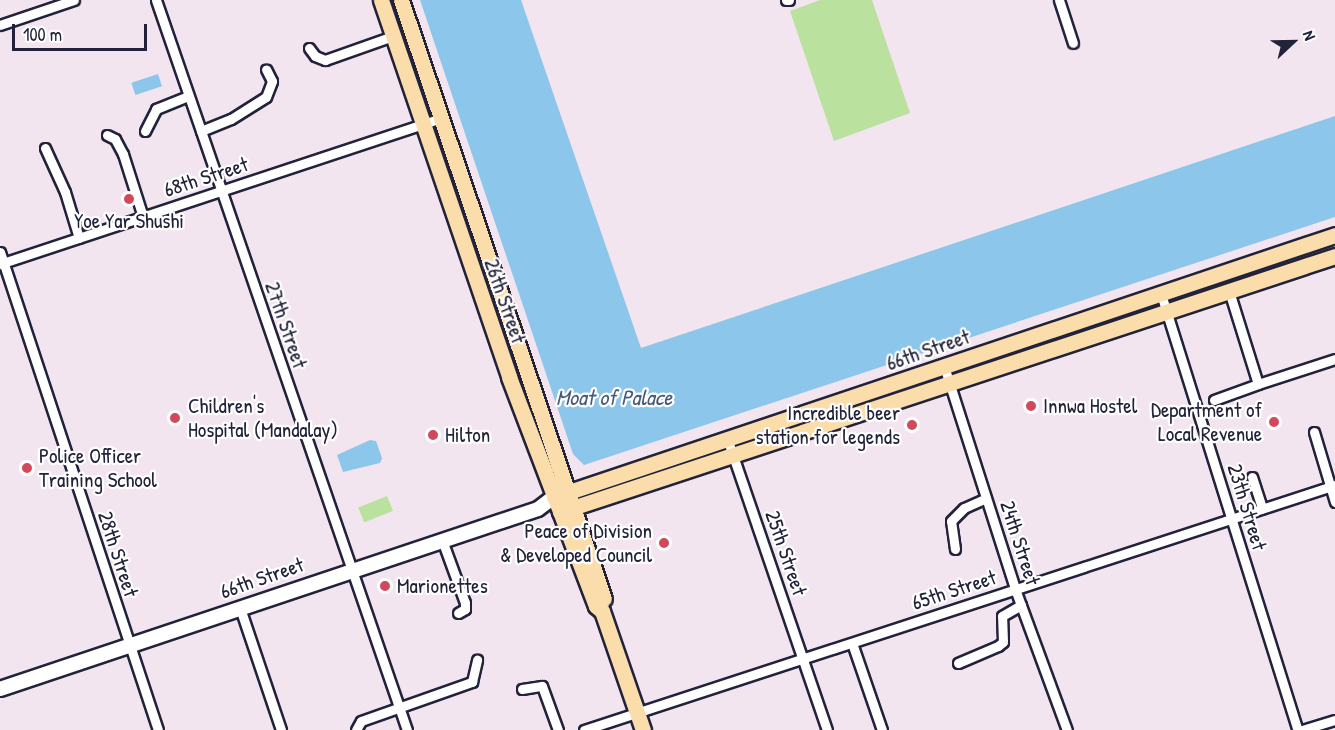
<!DOCTYPE html>
<style>
body{margin:0}
#map{position:relative;width:1335px;height:730px;overflow:hidden;background:#f3e5ef;font-family:"Patrick Hand",sans-serif}
div>[style]{position:absolute}
[style*='--x']{left:calc(var(--x)*1px);top:calc(var(--y)*1px);width:calc(var(--w)*1px);rotate:calc(var(--a)*1deg)}
.green>*{inset:0;background:#bae19d;transform-origin:0 0}
.water>*{inset:0;background:#8cc6eb;transform-origin:0 0}
.roads{filter:drop-shadow(2px 0 #22223b) drop-shadow(-2px 0 #22223b) drop-shadow(0 2px #22223b) drop-shadow(0 -2px #22223b)}
.street>*{height:9px;margin:-4.5px;padding:0 4.5px;transform-origin:4.5px;border-radius:4.5px;background:#fff}
.secondary>*{height:14px;margin:-7px;padding:0 7px;transform-origin:7px;border-radius:7px;background:#fff}
.primary>*{height:15px;margin:-7.5px;padding:0 7.5px;transform-origin:7.5px;border-radius:7.5px;background:#fbddab}
.dots>*{width:16px;height:16px;translate:-50% -50%;box-sizing:border-box;border:3px solid #fff;border-radius:50%}
span{translate:-50% -50%;white-space:nowrap;text-align:center;line-height:1.15;-webkit-text-stroke:4.5px #fff;paint-order:stroke}
.street-label{font-size:21px;color:#22223b}
.poi-label{font-size:21px;color:#22223b}
.left{translate:0 -50%;text-align:left}
.right{translate:-100% -50%;text-align:right}
.water-label{font-size:22px;color:#475b79;font-style:italic}
.north{position:absolute;left:1263px;top:12px;width:60px;height:60px;-webkit-text-stroke:4px #fff;paint-order:stroke;rotate:68deg;font-size:16px;font-weight:700;line-height:24px;text-align:center;color:#22223b}
.north::after{content:'';display:block;margin:auto;width:21px;height:27px;background:#22223b;clip-path:polygon(50% 0,100% 100%,50% 72%,0 100%)}
.scale{position:absolute;left:12px;top:24px;width:135px;height:27px;box-sizing:border-box;border:3px solid #22223b;border-top:0;padding-left:8px;font-size:18px;line-height:21px;white-space:nowrap;color:#22223b;-webkit-text-stroke:4px #fff;paint-order:stroke}
</style>
<div id="map">
<div class="green">
<i style="clip-path:polygon(820px 0,872px 0,910px 113px,834px 141px,790px 11px)"></i>
<i style="left:387px;top:496px;width:16px;height:31px;rotate:68deg"></i>
</div>
<div class="water">
<i style="clip-path:polygon(420px 0,521px 0,641px 348px,1335px 116px,1335px 217px,584px 465px,573px 454px)"></i>
<i style="left:158px;top:74px;width:13px;height:28px;rotate:72deg"></i>
<i style="clip-path:polygon(370px 440px,376px 441px,382px 458px,380px 463px,343px 472px,337px 455px)"></i>
</div>
<div class="roads">
<div class="street">
<i style="--x:156;--y:0;--w:772;--a:71.03"></i>
<i style="--x:786;--y:0;--w:3;--a:0"></i>
<i style="--x:1059;--y:0;--w:45;--a:72"></i>
<i style="--x:0;--y:25;--w:78;--a:-18.7"></i>
<i style="--x:309;--y:48;--w:10;--a:53"></i>
<i style="--x:315;--y:56;--w:11;--a:22"></i>
<i style="--x:325;--y:60;--w:72;--a:-19.4"></i>
<i style="--x:145;--y:131;--w:25;--a:-63"></i>
<i style="--x:156;--y:109;--w:35;--a:-22"></i>
<i style="--x:201;--y:131;--w:32;--a:-22"></i>
<i style="--x:231;--y:119;--w:41;--a:-32.2"></i>
<i style="--x:266;--y:97;--w:17;--a:-69"></i>
<i style="--x:272;--y:81;--w:13;--a:-117"></i>
<i style="--x:107;--y:135;--w:9;--a:27"></i>
<i style="--x:115;--y:139;--w:17;--a:62"></i>
<i style="--x:123;--y:154;--w:66;--a:72.4"></i>
<i style="--x:45;--y:148;--w:48;--a:65.6"></i>
<i style="--x:65;--y:192;--w:48;--a:73.1"></i>
<i style="--x:0;--y:252;--w:503;--a:71.71"></i>
<i style="--x:0;--y:264;--w:465;--a:-18.3"></i>
<i style="--x:1229;--y:291;--w:97;--a:72.7"></i>
<i style="--x:1258;--y:384;--w:81;--a:-18"></i>
<i style="--x:1161;--y:294;--w:457;--a:72.6"></i>
<i style="--x:944;--y:366;--w:234;--a:72.3"></i>
<i style="--x:1015;--y:589;--w:150;--a:69.8"></i>
<i style="--x:1214;--y:400;--w:47;--a:-20"></i>
<i style="--x:1314;--y:432;--w:73;--a:73.3"></i>
<i style="--x:728;--y:441;--w:305;--a:71.1"></i>
<i style="--x:1252;--y:477;--w:33;--a:72"></i>
<i style="--x:442;--y:540;--w:67;--a:69.9"></i>
<i style="--x:465;--y:603;--w:6;--a:90"></i>
<i style="--x:465;--y:609;--w:8;--a:150"></i>
<i style="--x:955;--y:549;--w:28;--a:-98"></i>
<i style="--x:951;--y:521;--w:18;--a:-45"></i>
<i style="--x:964;--y:508;--w:24;--a:-24"></i>
<i style="--x:240;--y:608;--w:129;--a:71.4"></i>
<i style="--x:852;--y:643;--w:92;--a:71"></i>
<i style="--x:958;--y:663;--w:43;--a:-23"></i>
<i style="--x:998;--y:646;--w:6;--a:-39"></i>
<i style="--x:1003;--y:642;--w:26;--a:-92"></i>
<i style="--x:1002;--y:616;--w:22;--a:-30"></i>
<i style="--x:522;--y:689;--w:20;--a:-9"></i>
<i style="--x:542;--y:686;--w:47;--a:70"></i>
<i style="--x:356;--y:730;--w:10;--a:-61"></i>
<i style="--x:361;--y:721;--w:118;--a:-19.4"></i>
<i style="--x:472;--y:682;--w:23;--a:-77"></i>
<i style="--x:584;--y:730;--w:790;--a:-18.07"></i>
<i style="--x:1302;--y:730;--w:34;--a:-17"></i>
</div>
<div class="secondary">
<i style="--x:0;--y:689;--w:567;--a:-18.5"></i>
<i style="--x:538;--y:509;--w:20;--a:-37"></i>
</div>
<div class="primary">
<i style="--x:381;--y:0;--w:398;--a:71.2"></i>
<i style="--x:509;--y:377;--w:245;--a:69.2"></i>
<i style="--x:596;--y:606;--w:8;--a:40"></i>
<i style="--x:602;--y:611;--w:126;--a:71"></i>
<i style="--x:401;--y:0;--w:632;--a:71.28"></i>
<i style="--x:554;--y:497;--w:824;--a:-18.54"></i>
<i style="--x:560;--y:512;--w:816;--a:-18.28"></i>
</div>
</div>
<div class="dots">
<i style="left:129px;top:199px;background:#d1495b"></i>
<i style="left:1031px;top:406px;background:#d1495b"></i>
<i style="left:175px;top:418px;background:#d1495b"></i>
<i style="left:1274px;top:422px;background:#d1495b"></i>
<i style="left:912px;top:425px;background:#d1495b"></i>
<i style="left:433px;top:435px;background:#d1495b"></i>
<i style="left:27px;top:468px;background:#d1495b"></i>
<i style="left:664px;top:543px;background:#d1495b"></i>
<i style="left:385px;top:586px;background:#d1495b"></i>
</div>
<div class="street-label">
<span style="left:206px;top:177px;rotate:-18deg">68th Street</span>
<span style="left:505px;top:301px;rotate:71deg">26th Street</span>
<span style="left:286px;top:325px;rotate:71deg">27th Street</span>
<span style="left:928px;top:350px;rotate:-19deg">66th Street</span>
<span style="left:1247px;top:507px;rotate:73deg">23th Street</span>
<span style="left:1020px;top:543px;rotate:72deg">24th Street</span>
<span style="left:786px;top:553px;rotate:71deg">25th Street</span>
<span style="left:118px;top:554px;rotate:72deg">28th Street</span>
<span style="left:262px;top:578px;rotate:-19deg">66th Street</span>
<span style="left:954px;top:590px;rotate:-18deg">65th Street</span>
</div>
<div class="poi-label">
<span style="left:129px;top:221px">Yoe Yar Shushi</span>
<span class="left" style="left:188px;top:418px">Children's<br>Hospital (Mandalay)</span>
<span class="left" style="left:1043px;top:406px">Innwa Hostel</span>
<span class="right" style="left:1262px;top:422px">Department of<br>Local Revenue</span>
<span class="right" style="left:900px;top:425px">Incredible beer<br>station for legends</span>
<span class="left" style="left:445px;top:435px">Hilton</span>
<span class="left" style="left:39px;top:468px">Police Officer<br>Training School</span>
<span class="right" style="left:652px;top:543px">Peace of Division<br>&amp; Developed Council</span>
<span class="left" style="left:397px;top:586px">Marionettes</span>
</div>
<div class="water-label">
<span style="left:614px;top:398px">Moat of Palace</span>
</div>
<div class="north">N</div>
<div class="scale">100 m</div>
</div>
